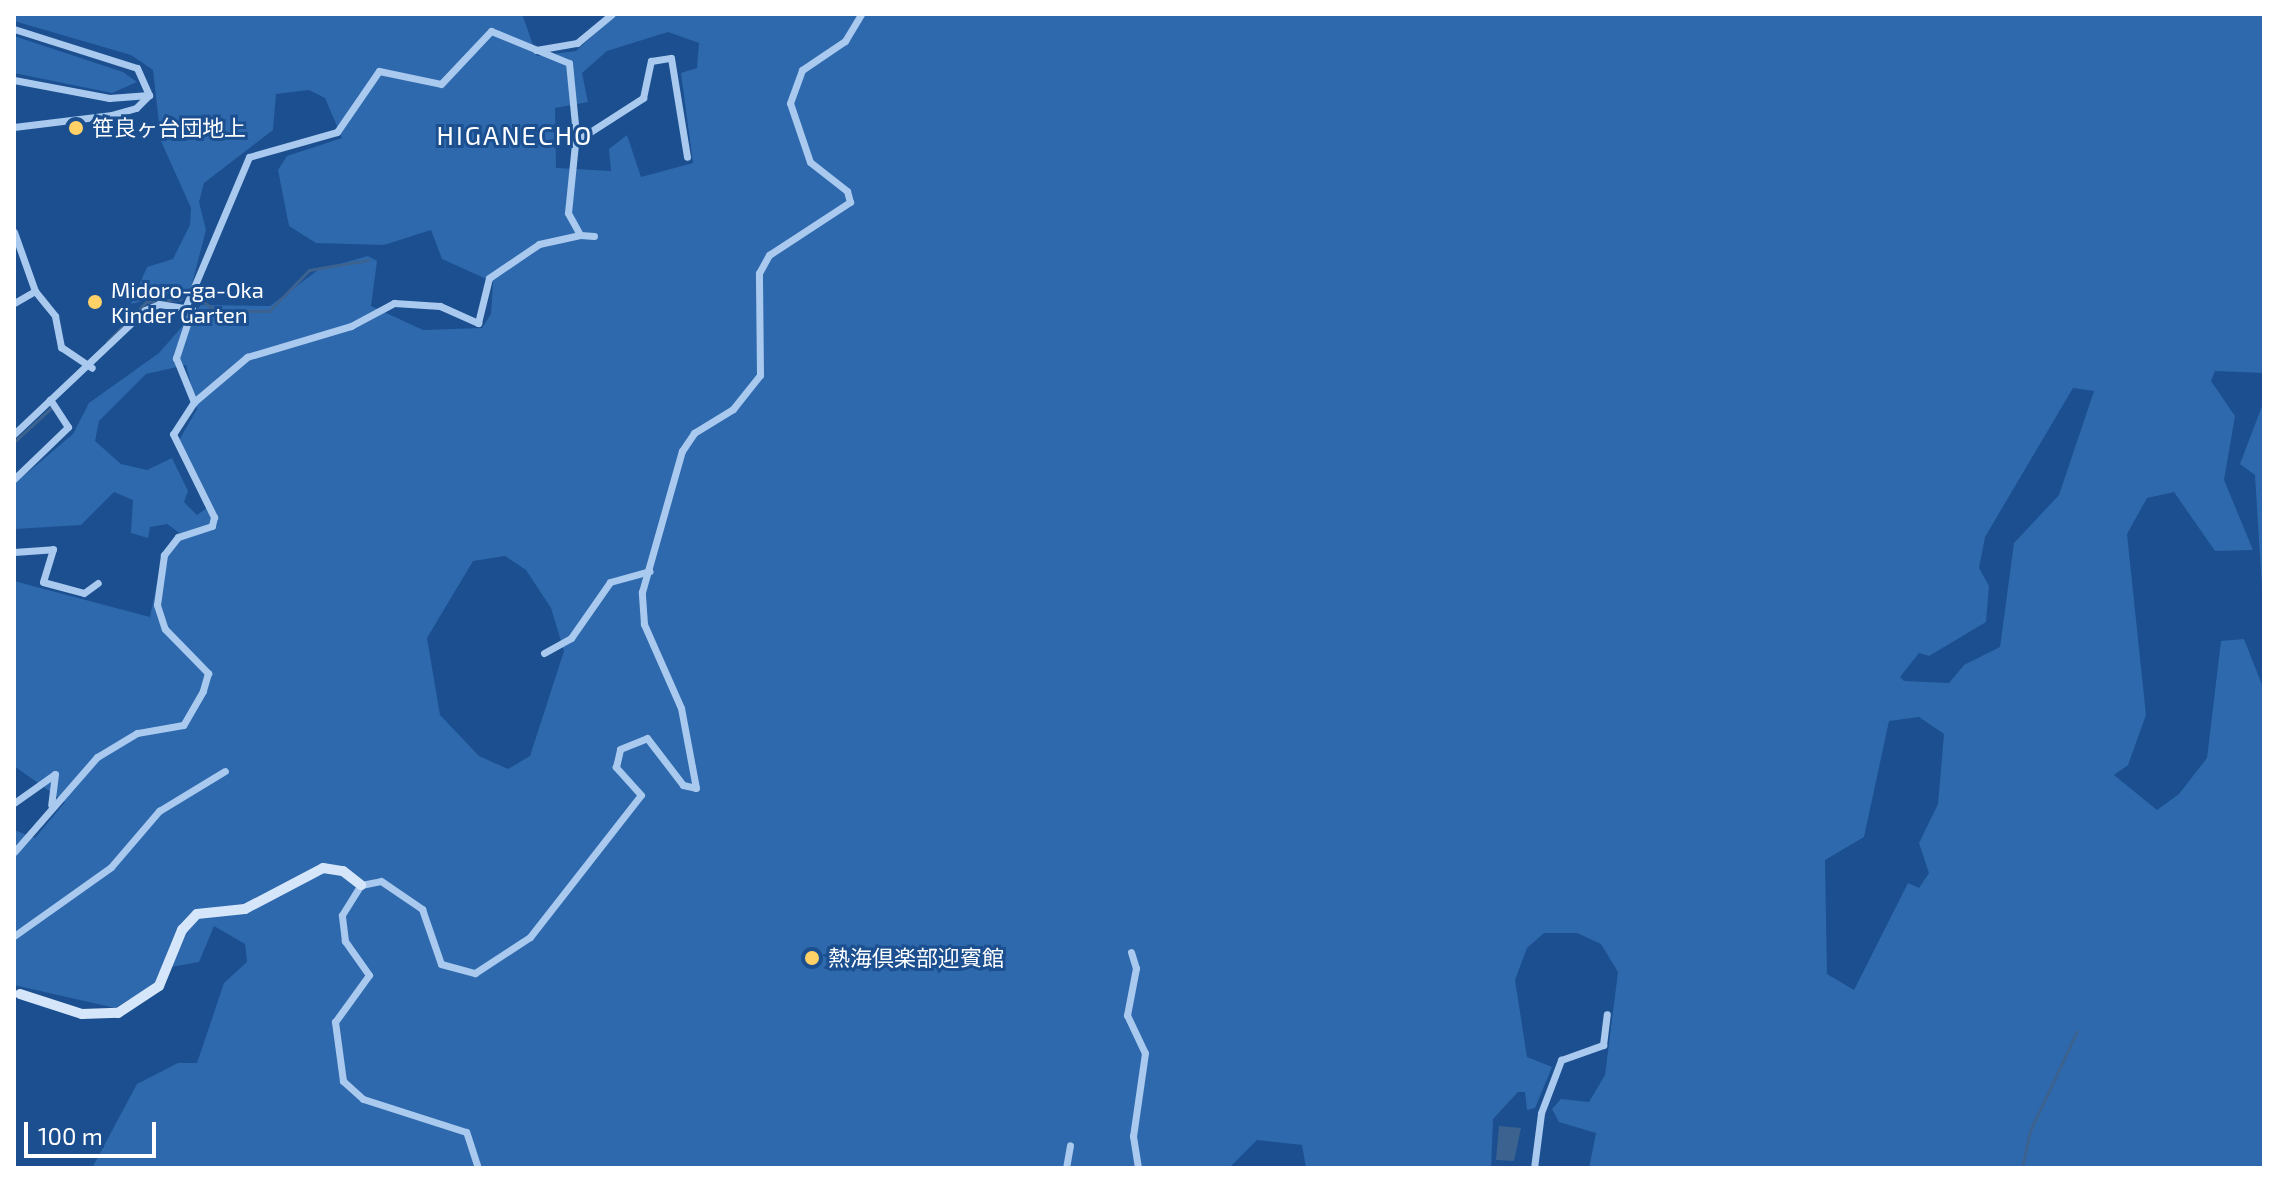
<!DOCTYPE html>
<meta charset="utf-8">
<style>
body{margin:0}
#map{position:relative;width:2278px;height:1182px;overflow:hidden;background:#1b4f8f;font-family:"Exo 2","Noto Sans JP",sans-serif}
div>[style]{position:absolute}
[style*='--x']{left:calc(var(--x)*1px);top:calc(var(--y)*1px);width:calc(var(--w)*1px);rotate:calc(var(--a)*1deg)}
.green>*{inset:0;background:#2e69ad}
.water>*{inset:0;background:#3c6290}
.stream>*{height:3px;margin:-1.5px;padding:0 1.5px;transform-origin:1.5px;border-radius:1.5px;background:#3c6290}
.street>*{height:7px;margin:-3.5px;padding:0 3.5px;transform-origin:3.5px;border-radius:3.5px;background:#a9c9ee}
.secondary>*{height:10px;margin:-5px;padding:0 5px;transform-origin:5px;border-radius:5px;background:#d6e6fa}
.dots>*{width:22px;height:22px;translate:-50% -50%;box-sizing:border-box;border:4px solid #1b4f8f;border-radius:50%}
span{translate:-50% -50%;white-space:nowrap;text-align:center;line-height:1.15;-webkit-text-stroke:6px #1b4f8f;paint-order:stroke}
.poi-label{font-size:22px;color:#fff}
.left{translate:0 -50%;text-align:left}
.quarter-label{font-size:26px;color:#fff;letter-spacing:2px}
.frame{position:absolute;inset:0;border:16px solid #fff;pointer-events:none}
.scale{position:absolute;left:24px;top:1122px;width:132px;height:36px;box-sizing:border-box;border:4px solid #fff;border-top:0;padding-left:10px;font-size:24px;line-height:28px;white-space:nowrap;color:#fff;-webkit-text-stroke:6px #1b4f8f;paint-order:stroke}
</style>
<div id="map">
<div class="green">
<i style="clip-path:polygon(evenodd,14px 14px,522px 14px,537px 56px,576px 51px,616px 14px,2264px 14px,2264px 373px,2215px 371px,2211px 381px,2235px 416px,2224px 480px,2253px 550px,2215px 551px,2174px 492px,2147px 498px,2127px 534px,2146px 715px,2128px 765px,2114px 775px,2157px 810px,2179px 794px,2207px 758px,2221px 641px,2244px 639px,2264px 690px,2264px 1168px,1589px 1168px,1596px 1133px,1559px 1122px,1552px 1109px,1561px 1099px,1589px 1102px,1605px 1075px,1618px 972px,1601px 944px,1577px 933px,1544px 933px,1527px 948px,1515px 980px,1527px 1057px,1552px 1067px,1535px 1108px,1527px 1110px,1525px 1092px,1518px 1092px,1493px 1119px,1491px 1168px,1306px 1168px,1302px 1145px,1257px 1140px,1229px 1168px,92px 1168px,137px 1084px,178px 1063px,197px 1063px,224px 983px,247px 962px,245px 944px,214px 926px,199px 962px,165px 968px,155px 984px,115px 1008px,14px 985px,14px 830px,35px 838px,65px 802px,14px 766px,14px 581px,150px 617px,162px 559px,181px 534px,167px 524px,150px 527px,148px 538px,131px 533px,133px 500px,114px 492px,81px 525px,15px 529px,14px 484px,73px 434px,89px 403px,159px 353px,201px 305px,270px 306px,318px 270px,368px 256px,377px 261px,371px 306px,423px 330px,482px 328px,491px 314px,493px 282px,442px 259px,431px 230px,384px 245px,316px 243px,289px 226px,278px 170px,287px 156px,342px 138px,325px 98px,309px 90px,276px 94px,273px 130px,204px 183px,199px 202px,206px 230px,191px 288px,131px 304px,147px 267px,173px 259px,190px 225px,191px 208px,161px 141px,153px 70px,131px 55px,14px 21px,14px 14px,668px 32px,699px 43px,697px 68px,681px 73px,693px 163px,641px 177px,627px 135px,609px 149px,611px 171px,556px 168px,555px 108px,588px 102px,582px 73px,607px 51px,668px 32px,14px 14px,186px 365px,197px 409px,178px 442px,211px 505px,197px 515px,184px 502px,188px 491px,172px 458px,147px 470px,121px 464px,95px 441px,99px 421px,146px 374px,186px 365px,14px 14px,2073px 388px,2094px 391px,2059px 495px,2014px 543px,2000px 647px,1964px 665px,1949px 683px,1904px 681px,1900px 677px,1919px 653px,1929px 656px,1986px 622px,1989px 586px,1979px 568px,1985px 537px,2073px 388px,14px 14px,505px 556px,526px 570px,551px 608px,564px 651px,530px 756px,508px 769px,479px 756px,440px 715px,427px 638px,473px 561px,505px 556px,14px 14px,1919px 717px,1944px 734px,1938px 804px,1919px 843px,1929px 873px,1919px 888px,1908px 883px,1854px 990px,1827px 974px,1825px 860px,1864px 837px,1889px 721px,1919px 717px)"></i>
<i style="clip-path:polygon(14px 36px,123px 72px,137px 82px,112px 93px,14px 73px)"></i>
<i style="clip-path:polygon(2264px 401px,2264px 620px,2255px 475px,2240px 464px)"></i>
</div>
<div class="water">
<i style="clip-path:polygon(1499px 1126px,1521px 1128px,1514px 1161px,1496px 1160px)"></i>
</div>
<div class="stream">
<i style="--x:196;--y:297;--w:25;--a:34"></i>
<i style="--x:217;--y:311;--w:52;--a:0"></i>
<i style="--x:269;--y:311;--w:57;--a:-45.7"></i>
<i style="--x:309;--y:270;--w:60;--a:-9.6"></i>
<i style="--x:107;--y:342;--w:56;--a:-45.7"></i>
<i style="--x:146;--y:302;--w:35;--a:-5"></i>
<i style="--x:14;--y:442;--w:52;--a:-42.6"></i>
<i style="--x:2022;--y:1168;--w:38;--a:-78"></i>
<i style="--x:2030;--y:1131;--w:110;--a:-64.8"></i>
</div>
<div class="street">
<i style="--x:14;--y:29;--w:129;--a:17.6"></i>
<i style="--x:137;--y:68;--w:30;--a:66"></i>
<i style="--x:149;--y:95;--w:18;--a:135"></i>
<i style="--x:136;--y:108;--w:25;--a:164"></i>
<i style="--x:112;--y:115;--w:99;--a:173"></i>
<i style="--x:536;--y:50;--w:42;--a:-9.7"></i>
<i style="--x:577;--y:43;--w:45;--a:-39.6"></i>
<i style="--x:14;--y:80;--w:97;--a:10.7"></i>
<i style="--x:109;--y:98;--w:40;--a:-4.3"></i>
<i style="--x:576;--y:141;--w:80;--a:-32.7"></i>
<i style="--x:643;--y:98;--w:38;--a:-78"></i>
<i style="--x:651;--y:61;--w:20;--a:-9"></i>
<i style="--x:671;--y:58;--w:100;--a:80.8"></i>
<i style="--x:14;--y:232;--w:63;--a:70.4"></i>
<i style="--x:35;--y:291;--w:24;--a:150"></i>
<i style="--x:35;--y:291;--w:32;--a:51"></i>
<i style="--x:55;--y:316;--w:32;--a:79"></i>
<i style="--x:61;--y:347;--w:37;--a:34"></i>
<i style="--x:186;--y:306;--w:162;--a:-67.1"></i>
<i style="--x:249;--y:157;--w:91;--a:-15.9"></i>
<i style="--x:337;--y:132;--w:74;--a:-55.5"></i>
<i style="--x:379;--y:71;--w:63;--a:11.8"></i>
<i style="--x:441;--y:84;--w:73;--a:-46.7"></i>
<i style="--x:491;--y:31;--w:84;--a:22.3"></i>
<i style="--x:569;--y:63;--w:71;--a:84.4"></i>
<i style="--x:576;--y:134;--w:79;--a:95.8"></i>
<i style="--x:568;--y:213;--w:25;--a:61"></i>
<i style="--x:580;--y:235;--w:14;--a:4"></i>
<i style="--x:194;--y:402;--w:70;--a:-40.3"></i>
<i style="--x:247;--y:357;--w:109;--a:-16.6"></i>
<i style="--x:351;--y:326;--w:49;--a:-28.1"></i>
<i style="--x:394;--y:303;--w:46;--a:3.7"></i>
<i style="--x:440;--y:306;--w:42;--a:24.1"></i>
<i style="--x:478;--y:323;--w:46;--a:-76.3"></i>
<i style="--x:489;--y:278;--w:60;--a:-34.2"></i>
<i style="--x:539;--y:244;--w:42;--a:-12.4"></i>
<i style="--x:14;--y:434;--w:180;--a:-43.4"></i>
<i style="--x:145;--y:310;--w:15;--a:-23"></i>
<i style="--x:159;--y:304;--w:33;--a:9"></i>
<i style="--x:192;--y:309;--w:52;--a:108.1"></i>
<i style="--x:176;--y:358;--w:48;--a:67.8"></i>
<i style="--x:194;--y:402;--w:38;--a:123"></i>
<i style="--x:173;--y:434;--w:93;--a:63.7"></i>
<i style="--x:214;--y:517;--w:9;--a:103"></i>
<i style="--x:212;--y:526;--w:36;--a:162"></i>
<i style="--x:178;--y:537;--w:23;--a:128"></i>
<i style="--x:164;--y:555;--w:50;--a:98"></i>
<i style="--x:157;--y:605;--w:25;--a:72"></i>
<i style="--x:165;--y:629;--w:62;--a:45.7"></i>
<i style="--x:208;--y:673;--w:19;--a:106"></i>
<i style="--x:203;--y:691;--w:39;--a:120"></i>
<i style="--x:183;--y:725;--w:47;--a:170.1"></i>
<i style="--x:137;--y:733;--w:47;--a:149"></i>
<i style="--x:97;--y:757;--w:126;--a:131.1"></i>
<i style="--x:14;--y:479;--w:75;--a:-43.9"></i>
<i style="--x:68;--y:427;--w:33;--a:-123"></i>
<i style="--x:14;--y:552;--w:39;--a:-4"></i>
<i style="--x:53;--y:549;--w:34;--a:107"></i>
<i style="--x:43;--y:582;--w:42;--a:15"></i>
<i style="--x:84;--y:593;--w:17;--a:-36"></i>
<i style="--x:544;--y:653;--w:31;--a:-29"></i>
<i style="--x:571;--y:638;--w:68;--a:-55.1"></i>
<i style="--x:610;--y:582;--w:41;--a:-15.4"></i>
<i style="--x:14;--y:803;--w:50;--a:-35.3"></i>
<i style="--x:55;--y:774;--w:31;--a:97"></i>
<i style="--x:14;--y:936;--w:119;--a:-35.4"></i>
<i style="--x:111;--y:867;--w:74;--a:-49.4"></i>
<i style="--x:159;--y:811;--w:77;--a:-31.2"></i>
<i style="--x:1131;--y:952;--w:17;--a:73"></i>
<i style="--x:1136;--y:968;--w:48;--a:100.8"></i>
<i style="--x:1127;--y:1015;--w:42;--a:64.7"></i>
<i style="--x:1145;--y:1053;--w:84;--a:98.2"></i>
<i style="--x:1133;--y:1136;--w:32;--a:81"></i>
<i style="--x:478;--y:1168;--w:38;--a:-108"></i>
<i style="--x:466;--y:1132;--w:108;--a:-162.2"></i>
<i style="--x:363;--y:1099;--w:27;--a:-138"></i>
<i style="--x:343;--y:1081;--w:60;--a:-97.7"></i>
<i style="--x:335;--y:1022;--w:58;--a:-54.1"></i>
<i style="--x:369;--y:975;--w:42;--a:-125.2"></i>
<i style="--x:345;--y:941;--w:26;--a:-97"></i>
<i style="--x:342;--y:915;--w:36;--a:-58"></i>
<i style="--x:361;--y:885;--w:20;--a:-11"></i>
<i style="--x:381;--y:881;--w:50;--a:34.3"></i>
<i style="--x:422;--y:909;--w:58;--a:70.9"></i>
<i style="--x:441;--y:964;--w:35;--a:15"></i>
<i style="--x:475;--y:973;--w:66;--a:-33.2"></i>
<i style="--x:530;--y:937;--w:180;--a:-52"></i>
<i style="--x:641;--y:795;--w:38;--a:-132"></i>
<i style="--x:616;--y:767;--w:18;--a:-77"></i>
<i style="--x:620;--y:749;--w:29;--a:-22"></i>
<i style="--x:647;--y:738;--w:59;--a:52.5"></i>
<i style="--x:683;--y:785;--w:13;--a:13"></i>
<i style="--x:696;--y:788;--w:81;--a:-100.6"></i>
<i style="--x:681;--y:708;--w:92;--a:-113.8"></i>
<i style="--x:644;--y:624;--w:32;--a:-94"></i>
<i style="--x:642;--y:592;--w:147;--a:-74.2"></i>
<i style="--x:682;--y:451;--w:22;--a:-56"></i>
<i style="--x:694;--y:433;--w:46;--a:-31.6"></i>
<i style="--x:733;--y:409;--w:43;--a:-51.5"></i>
<i style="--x:760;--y:375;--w:102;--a:-90.6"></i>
<i style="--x:759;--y:273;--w:21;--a:-61"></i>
<i style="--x:769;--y:255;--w:97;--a:-33.2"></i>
<i style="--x:850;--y:202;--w:11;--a:-105"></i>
<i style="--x:847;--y:191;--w:47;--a:-141.9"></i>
<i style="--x:810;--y:162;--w:62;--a:-108.7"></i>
<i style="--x:790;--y:103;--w:35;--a:-70"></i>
<i style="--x:802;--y:70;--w:52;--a:-34"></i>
<i style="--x:845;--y:41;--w:31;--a:-59"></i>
<i style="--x:1066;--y:1168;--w:23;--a:-80"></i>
<i style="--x:1534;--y:1168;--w:55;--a:-82.7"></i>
<i style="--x:1541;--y:1113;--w:57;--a:-69.3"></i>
<i style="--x:1561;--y:1060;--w:45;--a:-19.7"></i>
<i style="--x:1603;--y:1045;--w:31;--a:-83"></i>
</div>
<div class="secondary">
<i style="--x:20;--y:994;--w:65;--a:17.9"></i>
<i style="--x:82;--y:1014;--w:36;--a:-2"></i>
<i style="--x:118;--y:1013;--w:49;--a:-33.4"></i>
<i style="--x:159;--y:986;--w:61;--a:-67.7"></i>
<i style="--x:182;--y:930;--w:22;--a:-47"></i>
<i style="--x:197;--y:914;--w:48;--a:-5.9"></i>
<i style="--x:245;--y:909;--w:88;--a:-27.7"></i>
<i style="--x:323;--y:868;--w:20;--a:9"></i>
<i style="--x:343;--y:871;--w:23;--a:38"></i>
</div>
<div class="dots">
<i style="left:76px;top:128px;background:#ffd166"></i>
<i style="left:95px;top:302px;background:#ffd166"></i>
<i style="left:812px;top:958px;background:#ffd166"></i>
</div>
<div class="poi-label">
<span class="left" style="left:92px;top:128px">笹良ヶ台団地上</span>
<span class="left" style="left:111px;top:302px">Midoro-ga-Oka<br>Kinder Garten</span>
<span class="left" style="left:828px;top:958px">熱海倶楽部迎賓館</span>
</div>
<div class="quarter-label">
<span style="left:515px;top:135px">HIGANECHO</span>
</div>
<div class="frame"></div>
<div class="scale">100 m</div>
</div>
